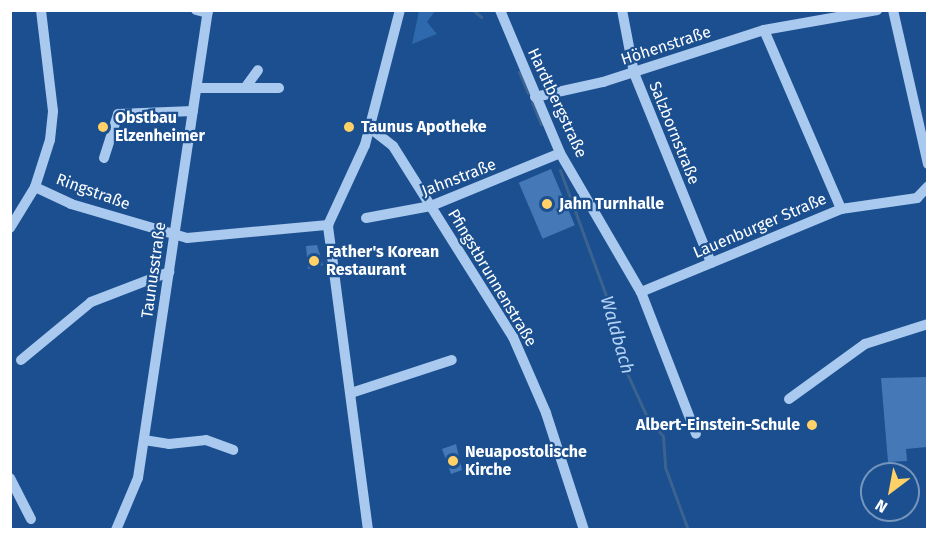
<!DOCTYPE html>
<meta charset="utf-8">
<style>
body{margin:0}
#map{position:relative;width:938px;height:540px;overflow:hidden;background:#1b4f8f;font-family:"Fira Sans",sans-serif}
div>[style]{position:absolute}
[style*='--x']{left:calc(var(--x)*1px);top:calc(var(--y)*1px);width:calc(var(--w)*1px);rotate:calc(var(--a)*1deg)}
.green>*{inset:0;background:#2e69ad}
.stream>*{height:3px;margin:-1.5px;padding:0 1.5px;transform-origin:1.5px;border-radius:1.5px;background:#3c6290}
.building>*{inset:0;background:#4478b7;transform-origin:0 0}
.minor>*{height:10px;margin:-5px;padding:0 5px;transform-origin:5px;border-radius:5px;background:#a9c9ee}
.dots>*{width:16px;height:16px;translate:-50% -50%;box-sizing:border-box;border:3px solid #1b4f8f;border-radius:50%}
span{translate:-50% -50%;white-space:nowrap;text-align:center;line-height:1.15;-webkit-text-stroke:4.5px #1b4f8f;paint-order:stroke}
.street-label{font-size:16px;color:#fff}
.poi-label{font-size:16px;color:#fff;font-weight:700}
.left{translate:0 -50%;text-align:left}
.right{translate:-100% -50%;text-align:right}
.water-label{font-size:18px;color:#b5d3f5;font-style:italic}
.frame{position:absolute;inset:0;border:12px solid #fff;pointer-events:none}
.north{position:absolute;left:860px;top:462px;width:60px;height:60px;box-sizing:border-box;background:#1b4f8f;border:2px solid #7695bc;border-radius:50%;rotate:212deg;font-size:16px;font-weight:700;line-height:24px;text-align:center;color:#fff}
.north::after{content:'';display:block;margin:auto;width:21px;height:27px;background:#ffd166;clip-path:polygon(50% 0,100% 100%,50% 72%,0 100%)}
</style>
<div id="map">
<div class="green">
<i style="clip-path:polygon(419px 11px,435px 11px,427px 22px,437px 34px,412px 44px)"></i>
</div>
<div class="stream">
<i style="--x:473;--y:10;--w:11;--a:41"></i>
<i style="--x:519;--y:72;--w:23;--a:67"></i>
<i style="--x:532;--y:102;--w:24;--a:68"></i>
<i style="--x:560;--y:170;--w:180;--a:69.9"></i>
<i style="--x:622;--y:339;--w:19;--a:96"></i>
<i style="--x:620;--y:358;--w:65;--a:65.4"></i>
<i style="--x:647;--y:417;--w:25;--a:50"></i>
<i style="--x:663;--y:436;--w:31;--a:86"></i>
<i style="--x:665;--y:467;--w:67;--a:69.9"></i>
</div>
<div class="building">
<i style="left:551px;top:169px;width:61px;height:35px;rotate:67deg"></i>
<i style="clip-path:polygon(317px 245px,323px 265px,308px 269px,306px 246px)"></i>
<i style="clip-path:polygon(927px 377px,927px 447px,906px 449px,907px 461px,888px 462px,881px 378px)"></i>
<i style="clip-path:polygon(456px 444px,462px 470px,451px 474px,442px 449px)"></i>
</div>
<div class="minor">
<i style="--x:196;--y:10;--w:12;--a:14"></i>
<i style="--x:500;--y:10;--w:155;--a:67.2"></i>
<i style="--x:560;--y:153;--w:161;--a:59.8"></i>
<i style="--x:641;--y:292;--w:152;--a:68.8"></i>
<i style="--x:622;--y:10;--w:64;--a:79.2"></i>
<i style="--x:634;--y:73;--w:205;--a:67.9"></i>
<i style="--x:893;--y:10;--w:158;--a:77.2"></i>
<i style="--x:764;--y:30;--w:195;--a:66.7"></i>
<i style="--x:197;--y:88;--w:82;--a:0"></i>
<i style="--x:245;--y:88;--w:22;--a:-54"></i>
<i style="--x:535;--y:97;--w:70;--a:-12.4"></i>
<i style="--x:603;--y:82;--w:169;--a:-17.9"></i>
<i style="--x:764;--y:30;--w:115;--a:-10"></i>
<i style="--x:370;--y:128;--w:29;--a:38"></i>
<i style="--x:393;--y:146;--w:226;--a:57.9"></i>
<i style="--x:513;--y:337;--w:83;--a:66.5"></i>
<i style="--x:546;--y:413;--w:123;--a:72"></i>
<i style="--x:104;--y:158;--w:46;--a:-72.3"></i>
<i style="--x:118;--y:114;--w:75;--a:-2.3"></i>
<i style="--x:35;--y:187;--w:40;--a:25"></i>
<i style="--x:71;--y:204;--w:121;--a:16.3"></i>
<i style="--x:187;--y:238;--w:142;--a:-5.3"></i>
<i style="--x:366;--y:218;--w:66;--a:-10.5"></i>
<i style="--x:431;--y:206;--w:139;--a:-22.3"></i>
<i style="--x:10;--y:228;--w:48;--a:-58.6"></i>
<i style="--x:35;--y:187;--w:49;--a:-72.3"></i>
<i style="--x:50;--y:140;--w:29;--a:-84"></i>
<i style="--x:53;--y:111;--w:102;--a:-96.8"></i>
<i style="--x:641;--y:292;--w:217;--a:-22.5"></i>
<i style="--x:841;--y:209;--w:77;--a:-8.2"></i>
<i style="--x:917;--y:198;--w:16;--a:-47"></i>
<i style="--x:21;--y:360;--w:91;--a:-39.6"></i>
<i style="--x:91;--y:302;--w:84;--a:-21"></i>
<i style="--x:351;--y:393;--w:106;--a:-18.1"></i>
<i style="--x:789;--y:399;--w:94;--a:-35.9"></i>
<i style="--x:865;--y:344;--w:66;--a:-17.6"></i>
<i style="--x:144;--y:440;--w:25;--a:9"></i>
<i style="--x:169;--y:444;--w:37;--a:-6"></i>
<i style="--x:206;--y:440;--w:29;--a:20"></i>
<i style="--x:10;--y:478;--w:46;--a:62.9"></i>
<i style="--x:116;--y:530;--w:56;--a:-67.1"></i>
<i style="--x:138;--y:478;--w:473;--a:-81.5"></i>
<i style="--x:368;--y:530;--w:308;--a:-97.5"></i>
<i style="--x:328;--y:225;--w:88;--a:-65.2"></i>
<i style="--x:365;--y:145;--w:139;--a:-75.5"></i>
</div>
<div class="dots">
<i style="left:103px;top:127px;background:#ffd166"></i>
<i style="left:349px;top:127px;background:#ffd166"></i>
<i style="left:547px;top:204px;background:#ffd166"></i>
<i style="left:314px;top:261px;background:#ffd166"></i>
<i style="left:812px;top:425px;background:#ffd166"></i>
<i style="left:453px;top:461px;background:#ffd166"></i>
</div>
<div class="street-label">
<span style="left:666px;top:46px;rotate:-18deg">Höhenstraße</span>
<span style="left:557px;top:103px;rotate:65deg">Hardtbergstraße</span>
<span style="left:674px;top:133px;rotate:68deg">Salzbornstraße</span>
<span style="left:459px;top:178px;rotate:-21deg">Jahnstraße</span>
<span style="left:93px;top:192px;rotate:20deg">Ringstraße</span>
<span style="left:760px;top:226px;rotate:-23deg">Lauenburger Straße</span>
<span style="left:154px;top:270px;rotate:-82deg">Taunusstraße</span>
<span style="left:492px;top:278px;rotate:59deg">Pfingstbrunnenstraße</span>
</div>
<div class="poi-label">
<span class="left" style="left:115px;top:127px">Obstbau<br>Elzenheimer</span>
<span class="left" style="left:361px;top:127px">Taunus Apotheke</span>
<span class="left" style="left:559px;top:204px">Jahn Turnhalle</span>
<span class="left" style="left:326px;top:261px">Father's Korean<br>Restaurant</span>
<span class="right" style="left:800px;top:425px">Albert-Einstein-Schule</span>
<span class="left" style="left:465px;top:461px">Neuapostolische<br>Kirche</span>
</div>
<div class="water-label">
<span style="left:617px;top:335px;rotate:74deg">Waldbach</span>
</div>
<div class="frame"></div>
<div class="north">N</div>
</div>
